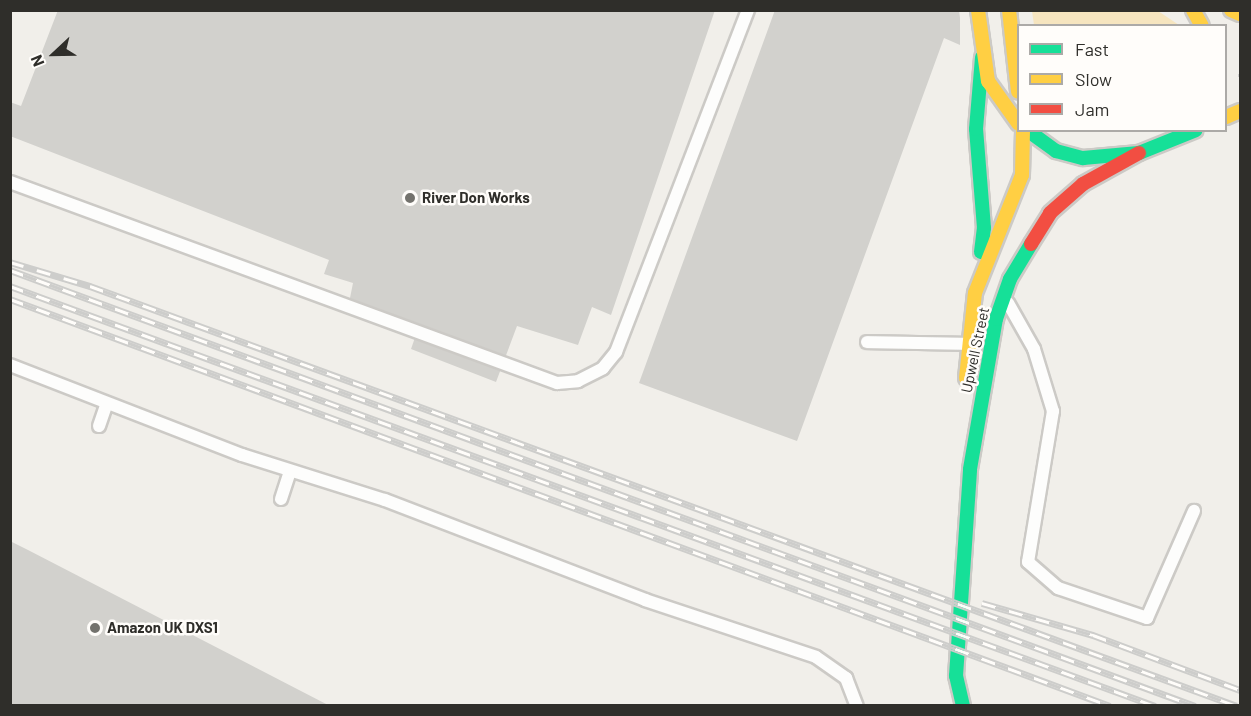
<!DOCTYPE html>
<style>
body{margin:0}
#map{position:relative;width:1251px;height:716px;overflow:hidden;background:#f1efea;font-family:Barlow,sans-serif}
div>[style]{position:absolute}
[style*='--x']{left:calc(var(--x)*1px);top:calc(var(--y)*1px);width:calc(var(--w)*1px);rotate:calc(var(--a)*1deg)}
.green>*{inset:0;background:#f6e5bf}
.building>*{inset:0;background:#d2d1cd}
.path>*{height:4px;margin-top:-2px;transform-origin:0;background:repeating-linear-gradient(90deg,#d1d0ce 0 6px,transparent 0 9px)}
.roads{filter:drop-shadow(2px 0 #cccac6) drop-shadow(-2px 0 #cccac6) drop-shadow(0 2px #cccac6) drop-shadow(0 -2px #cccac6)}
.lane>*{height:12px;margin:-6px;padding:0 6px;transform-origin:6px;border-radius:6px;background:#fdfdfc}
.fast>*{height:14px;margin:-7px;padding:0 7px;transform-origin:7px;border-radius:7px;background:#16e098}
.slow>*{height:14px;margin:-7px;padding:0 7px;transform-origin:7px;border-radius:7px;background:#ffcf43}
.jam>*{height:14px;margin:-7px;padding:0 7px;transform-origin:7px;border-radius:7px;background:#f24e42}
.rail>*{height:7px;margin-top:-3.5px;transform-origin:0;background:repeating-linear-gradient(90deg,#fffdfa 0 14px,#cdcdcb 0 28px);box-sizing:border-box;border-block:2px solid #cdcdcb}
.dots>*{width:16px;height:16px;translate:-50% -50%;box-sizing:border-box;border:3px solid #fffdfa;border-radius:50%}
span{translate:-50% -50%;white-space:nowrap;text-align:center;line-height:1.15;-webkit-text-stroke:5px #fffdfa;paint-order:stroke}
.poi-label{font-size:15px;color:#2f2e2a;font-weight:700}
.left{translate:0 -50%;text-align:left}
.street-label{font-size:15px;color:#2f2e2a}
.frame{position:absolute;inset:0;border:12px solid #2f2e2a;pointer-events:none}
.legend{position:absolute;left:1017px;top:24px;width:210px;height:108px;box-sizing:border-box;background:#fffdfa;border:2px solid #acaaa7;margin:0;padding:8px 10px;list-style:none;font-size:18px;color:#2f2e2a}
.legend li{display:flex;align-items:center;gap:12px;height:30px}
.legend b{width:30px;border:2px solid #acaaa7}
.north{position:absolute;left:24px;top:24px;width:60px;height:60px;-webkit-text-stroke:4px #fffdfa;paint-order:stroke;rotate:248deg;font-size:16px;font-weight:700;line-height:24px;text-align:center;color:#2f2e2a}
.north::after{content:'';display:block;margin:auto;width:21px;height:27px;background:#2f2e2a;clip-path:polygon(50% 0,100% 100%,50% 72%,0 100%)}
</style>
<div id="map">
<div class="green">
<i style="clip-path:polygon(1032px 11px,1158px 11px,1179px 25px,1034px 25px)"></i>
</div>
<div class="building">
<i style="clip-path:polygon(58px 10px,715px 10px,611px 315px,592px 307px,578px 345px,517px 326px,496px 382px,411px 349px,419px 326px,349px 303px,353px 283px,324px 274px,329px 260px,10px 136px,10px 102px,21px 106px)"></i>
<i style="clip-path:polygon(775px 10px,959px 10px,960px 18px,960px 45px,944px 38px,797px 441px,639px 383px)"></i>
<i style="clip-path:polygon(10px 541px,28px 550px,330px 706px,10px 706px)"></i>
</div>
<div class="path">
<i style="--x:1240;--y:74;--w:3;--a:90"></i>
</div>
<div class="roads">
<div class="lane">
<i style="--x:10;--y:182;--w:583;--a:20.18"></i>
<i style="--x:557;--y:383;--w:21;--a:-5"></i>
<i style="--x:578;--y:381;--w:28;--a:-27"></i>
<i style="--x:603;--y:368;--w:21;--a:-51"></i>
<i style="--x:616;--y:352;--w:367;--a:-68.9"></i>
<i style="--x:1008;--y:303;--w:53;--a:60.5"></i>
<i style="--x:1034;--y:349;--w:65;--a:73"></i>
<i style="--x:1053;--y:411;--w:153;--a:99.4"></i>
<i style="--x:1028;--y:562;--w:40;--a:41"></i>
<i style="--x:1058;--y:588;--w:94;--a:18.6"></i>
<i style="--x:1147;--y:618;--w:117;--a:-66.3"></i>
<i style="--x:867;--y:342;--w:102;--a:1.1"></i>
<i style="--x:10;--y:365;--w:249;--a:21.2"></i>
<i style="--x:242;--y:455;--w:150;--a:17.5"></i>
<i style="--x:385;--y:500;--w:279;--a:21"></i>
<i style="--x:645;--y:600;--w:180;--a:18.4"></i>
<i style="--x:816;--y:657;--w:37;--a:35"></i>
<i style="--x:846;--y:678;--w:30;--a:69"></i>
<i style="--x:99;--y:426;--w:24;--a:-71"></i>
<i style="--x:281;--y:499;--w:29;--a:-72"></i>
</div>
<div class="fast">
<i style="--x:1027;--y:130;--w:36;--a:36"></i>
<i style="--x:1056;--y:151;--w:28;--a:15"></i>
<i style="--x:1083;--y:158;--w:56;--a:-5.1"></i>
<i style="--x:1139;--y:153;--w:61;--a:-22"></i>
<i style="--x:981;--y:252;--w:24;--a:-83"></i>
<i style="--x:984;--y:228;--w:99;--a:-94.6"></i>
<i style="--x:976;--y:129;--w:72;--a:-85.2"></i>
<i style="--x:963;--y:706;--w:31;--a:-103"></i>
<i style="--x:956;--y:676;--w:207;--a:-86.1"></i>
<i style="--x:970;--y:469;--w:152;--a:-80.2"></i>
<i style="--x:996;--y:319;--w:42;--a:-70.7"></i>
<i style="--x:1010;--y:279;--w:41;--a:-59"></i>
</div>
<div class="slow">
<i style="--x:978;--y:10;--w:72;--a:82"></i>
<i style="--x:988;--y:81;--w:52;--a:54.5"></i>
<i style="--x:1009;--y:10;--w:82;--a:83.7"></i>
<i style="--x:1193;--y:10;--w:18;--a:61"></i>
<i style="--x:1231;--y:10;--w:10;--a:24"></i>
<i style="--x:1226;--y:117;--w:15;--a:-23"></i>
<i style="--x:966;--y:378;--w:85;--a:-84"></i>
<i style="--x:975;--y:293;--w:127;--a:-68.3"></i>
<i style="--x:1022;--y:175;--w:45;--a:-88.7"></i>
</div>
<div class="jam">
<i style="--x:1031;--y:244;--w:36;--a:-58"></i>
<i style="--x:1050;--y:213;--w:44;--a:-41.3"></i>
<i style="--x:1083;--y:184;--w:64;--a:-29"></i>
</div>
</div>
<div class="rail">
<i style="--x:10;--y:262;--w:84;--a:16.7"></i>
<i style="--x:90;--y:286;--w:1221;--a:20.11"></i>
<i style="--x:10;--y:270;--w:1263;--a:20.2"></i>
<i style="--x:10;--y:286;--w:1220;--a:20.14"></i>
<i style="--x:10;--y:299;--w:1173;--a:20.3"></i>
<i style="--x:982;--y:603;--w:116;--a:16.1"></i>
<i style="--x:1093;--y:635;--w:157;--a:20.5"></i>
</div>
<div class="dots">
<i style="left:410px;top:198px;background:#73726d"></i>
<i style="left:95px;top:628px;background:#73726d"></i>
</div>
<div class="poi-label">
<span class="left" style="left:422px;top:198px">River Don Works</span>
<span class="left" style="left:107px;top:628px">Amazon UK DXS1</span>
</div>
<div class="street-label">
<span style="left:975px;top:350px;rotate:-78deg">Upwell Street</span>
</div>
<div class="frame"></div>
<ul class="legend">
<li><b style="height:8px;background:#16e098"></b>Fast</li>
<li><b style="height:8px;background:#ffcf43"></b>Slow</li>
<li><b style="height:8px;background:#f24e42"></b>Jam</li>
</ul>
<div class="north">N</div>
</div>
